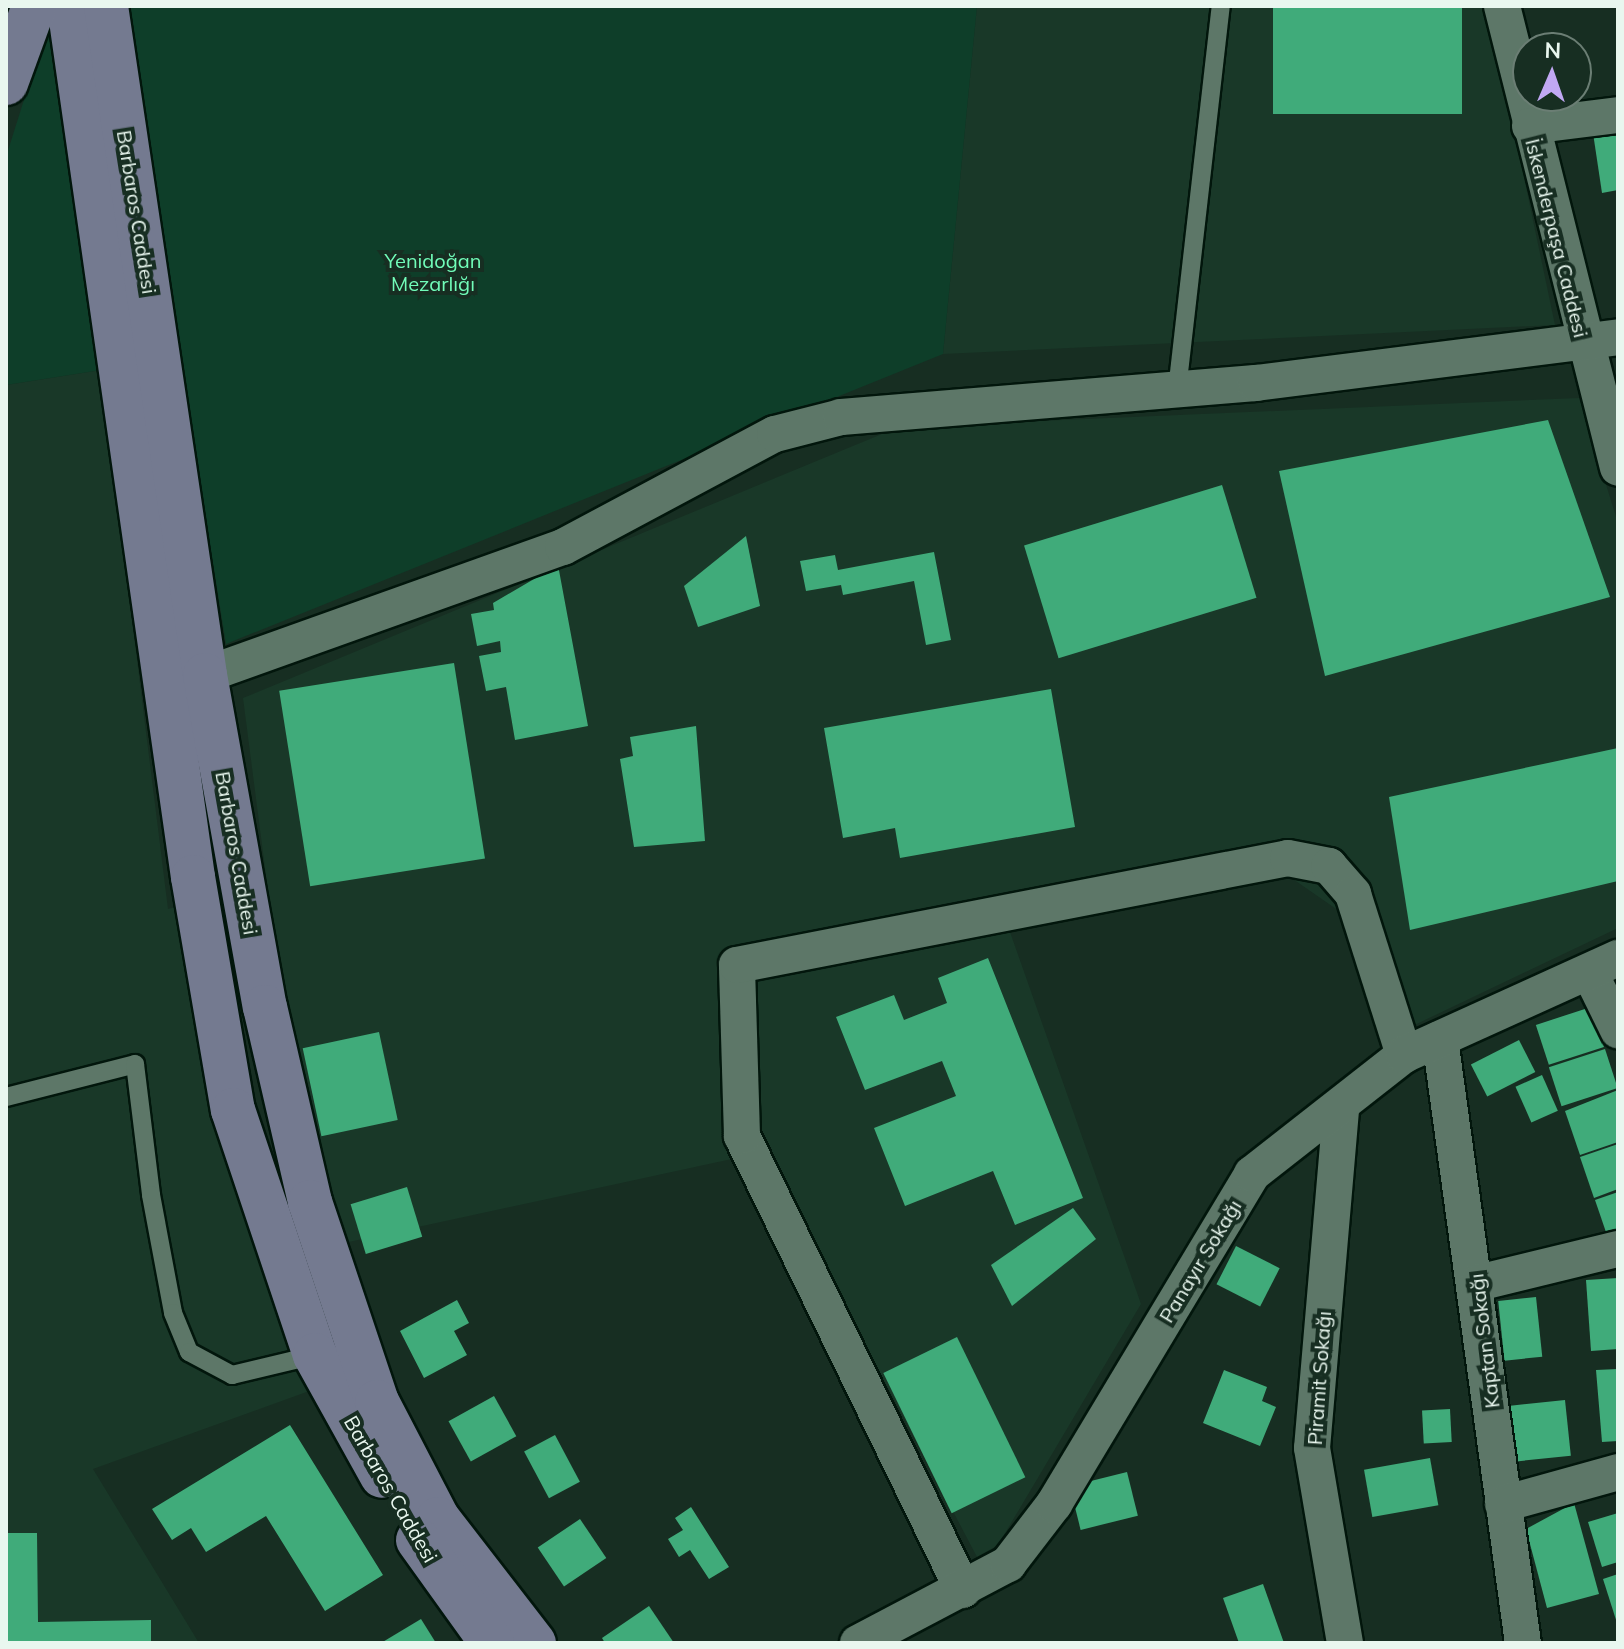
<!DOCTYPE html>
<meta charset="utf-8">
<style>
body{margin:0}
#map{position:relative;width:1624px;height:1649px;overflow:hidden;background:#172e22;font-family:Mulish,sans-serif}
div>[style]{position:absolute}
[style*='--x']{left:calc(var(--x)*1px);top:calc(var(--y)*1px);width:calc(var(--w)*1px);rotate:calc(var(--a)*1deg)}
.built>*{inset:0;background:#193828}
.green>*{inset:0;background:#0e3e29}
.building>*{inset:0;background:#40ab7a;transform-origin:0 0}
.roads{filter:drop-shadow(2px 0 #02160c) drop-shadow(-2px 0 #02160c) drop-shadow(0 2px #02160c) drop-shadow(0 -2px #02160c)}
.service>*{height:18px;margin:-9px;padding:0 9px;transform-origin:9px;border-radius:9px;background:#5d7768}
.minor>*{height:36px;margin:-18px;padding:0 18px;transform-origin:18px;border-radius:18px;background:#5d7768}
.secondary>*{height:44px;margin:-22px;padding:0 22px;transform-origin:22px;border-radius:22px;background:#747a90}
span{translate:-50% -50%;white-space:nowrap;text-align:center;line-height:1.15;-webkit-text-stroke:8px #172e22;paint-order:stroke}
.street-label{font-size:20px;color:#e9f7ef}
.park-label{font-size:20px;color:#71fcb9}
.frame{position:absolute;inset:0;border:8px solid #e9f7ef;pointer-events:none}
.north{position:absolute;left:1512px;top:32px;width:80px;height:80px;box-sizing:border-box;background:#172e22;border:2px solid #6b7e74;border-radius:50%;rotate:2deg;font-size:22px;font-weight:700;line-height:32px;text-align:center;color:#e9f7ef}
.north::after{content:'';display:block;margin:auto;width:28px;height:36px;background:#c1a8f3;clip-path:polygon(50% 0,100% 100%,50% 72%,0 100%)}
</style>
<div id="map">
<div class="built">
<i style="clip-path:polygon(977px 6px,1488px 6px,1555px 325px,943px 354px)"></i>
<i style="clip-path:polygon(101px 370px,168px 909px,176px 907px,244px 1215px,312px 1390px,93px 1469px,199px 1643px,6px 1643px,6px 385px)"></i>
<i style="clip-path:polygon(1579px 398px,1618px 523px,1618px 928px,1383px 1040px,1342px 913px,1277px 868px,1010px 932px,1141px 1304px,998px 1545px,977px 1557px,764px 1152px,344px 1243px,290px 1061px,243px 698px,899px 427px)"></i>
</div>
<div class="green">
<i style="clip-path:polygon(123px 6px,977px 6px,943px 354px,226px 644px)"></i>
<i style="clip-path:polygon(48px 23px,101px 370px,6px 385px,6px 157px)"></i>
</div>
<div class="building">
<i style="left:1273px;top:6px;width:189px;height:108px"></i>
<i style="clip-path:polygon(1618px 129px,1618px 190px,1602px 193px,1593px 133px)"></i>
<i style="clip-path:polygon(1548px 420px,1610px 597px,1325px 676px,1279px 471px)"></i>
<i style="left:1222px;top:485px;width:118px;height:207px;rotate:73deg"></i>
<i style="clip-path:polygon(746px 536px,760px 606px,698px 627px,684px 586px)"></i>
<i style="clip-path:polygon(934px 552px,951px 640px,926px 645px,914px 581px,843px 595px,841px 585px,806px 591px,800px 561px,835px 555px,838px 570px)"></i>
<i style="clip-path:polygon(558px 565px,588px 726px,515px 740px,506px 687px,486px 691px,479px 656px,501px 652px,500px 641px,477px 646px,471px 614px,494px 610px,493px 603px)"></i>
<i style="left:454px;top:663px;width:198px;height:177px;rotate:81deg"></i>
<i style="clip-path:polygon(1051px 689px,1075px 827px,900px 858px,895px 828px,843px 838px,824px 728px)"></i>
<i style="clip-path:polygon(696px 726px,705px 841px,634px 847px,620px 759px,633px 756px,630px 737px)"></i>
<i style="clip-path:polygon(1618px 748px,1618px 881px,1410px 930px,1389px 797px)"></i>
<i style="clip-path:polygon(988px 958px,1083px 1198px,1015px 1225px,993px 1171px,905px 1206px,874px 1128px,956px 1096px,942px 1061px,865px 1090px,836px 1017px,894px 995px,904px 1020px,947px 1003px,938px 978px)"></i>
<i style="left:1591px;top:1007px;width:42px;height:58px;rotate:72deg"></i>
<i style="left:379px;top:1032px;width:90px;height:78px;rotate:78deg"></i>
<i style="left:1519px;top:1040px;width:36px;height:54px;rotate:63deg"></i>
<i style="left:1605px;top:1049px;width:41px;height:59px;rotate:72deg"></i>
<i style="left:1542px;top:1075px;width:39px;height:29px;rotate:66deg"></i>
<i style="clip-path:polygon(1618px 1090px,1618px 1142px,1580px 1155px,1565px 1111px)"></i>
<i style="clip-path:polygon(1618px 1144px,1618px 1189px,1594px 1198px,1580px 1157px)"></i>
<i style="left:407px;top:1187px;width:52px;height:59px;rotate:73deg"></i>
<i style="clip-path:polygon(1618px 1192px,1618px 1234px,1608px 1238px,1595px 1200px)"></i>
<i style="clip-path:polygon(1073px 1208px,1096px 1239px,1012px 1306px,991px 1265px)"></i>
<i style="left:1236px;top:1246px;width:49px;height:43px;rotate:27deg"></i>
<i style="clip-path:polygon(1618px 1278px,1618px 1349px,1591px 1351px,1586px 1280px)"></i>
<i style="left:1536px;top:1297px;width:60px;height:38px;rotate:84deg"></i>
<i style="clip-path:polygon(457px 1300px,469px 1323px,454px 1331px,467px 1355px,424px 1378px,400px 1331px)"></i>
<i style="left:957px;top:1337px;width:156px;height:82px;rotate:64deg"></i>
<i style="clip-path:polygon(1618px 1369px,1618px 1441px,1602px 1442px,1596px 1370px)"></i>
<i style="clip-path:polygon(1224px 1370px,1267px 1387px,1262px 1401px,1276px 1407px,1260px 1446px,1203px 1423px)"></i>
<i style="left:494px;top:1396px;width:46px;height:52px;rotate:61deg"></i>
<i style="left:1565px;top:1400px;width:56px;height:55px;rotate:84deg"></i>
<i style="left:1450px;top:1409px;width:33px;height:28px;rotate:87deg"></i>
<i style="clip-path:polygon(290px 1425px,383px 1575px,325px 1611px,266px 1516px,206px 1552px,191px 1528px,172px 1540px,152px 1509px)"></i>
<i style="left:555px;top:1435px;width:53px;height:35px;rotate:62deg"></i>
<i style="left:1430px;top:1458px;width:48px;height:67px;rotate:80deg"></i>
<i style="left:1127px;top:1472px;width:45px;height:59px;rotate:76deg"></i>
<i style="clip-path:polygon(1574px 1503px,1599px 1594px,1547px 1608px,1526px 1529px)"></i>
<i style="clip-path:polygon(691px 1507px,729px 1567px,709px 1579px,690px 1550px,679px 1557px,668px 1539px,683px 1530px,675px 1518px)"></i>
<i style="clip-path:polygon(1618px 1513px,1618px 1562px,1602px 1567px,1588px 1522px)"></i>
<i style="left:580px;top:1519px;width:47px;height:51px;rotate:56deg"></i>
<i style="clip-path:polygon(6px 1533px,37px 1533px,38px 1622px,151px 1620px,151px 1643px,6px 1643px)"></i>
<i style="clip-path:polygon(1618px 1574px,1618px 1623px,1617px 1623px,1603px 1579px)"></i>
<i style="clip-path:polygon(1263px 1584px,1284px 1643px,1239px 1643px,1223px 1598px)"></i>
<i style="clip-path:polygon(649px 1606px,674px 1643px,605px 1643px,602px 1638px)"></i>
<i style="clip-path:polygon(421px 1619px,436px 1643px,381px 1643px)"></i>
</div>
<div class="roads">
<div class="service">
<i style="--x:1177;--y:390;--w:387;--a:-83.5"></i>
<i style="--x:6;--y:1097;--w:133;--a:-14.3"></i>
<i style="--x:135;--y:1064;--w:132;--a:83"></i>
<i style="--x:151;--y:1195;--w:120;--a:79.4"></i>
<i style="--x:173;--y:1313;--w:42;--a:67.7"></i>
<i style="--x:189;--y:1352;--w:49;--a:28.1"></i>
<i style="--x:232;--y:1375;--w:85;--a:-13.5"></i>
</div>
<div class="minor">
<i style="--x:1502;--y:6;--w:476;--a:75.9"></i>
<i style="--x:1530;--y:126;--w:89;--a:-7.1"></i>
<i style="--x:205;--y:675;--w:380;--a:-19.7"></i>
<i style="--x:563;--y:547;--w:240;--a:-28.1"></i>
<i style="--x:775;--y:434;--w:68;--a:-14.4"></i>
<i style="--x:841;--y:417;--w:416;--a:-4.7"></i>
<i style="--x:1256;--y:383;--w:365;--a:-7.2"></i>
<i style="--x:1590;--y:973;--w:64;--a:63.8"></i>
<i style="--x:1440;--y:1039;--w:610;--a:82.18"></i>
<i style="--x:1341;--y:1110;--w:339;--a:94.9"></i>
<i style="--x:1312;--y:1448;--w:198;--a:80.4"></i>
<i style="--x:1478;--y:1283;--w:144;--a:-13.7"></i>
<i style="--x:1503;--y:1504;--w:119;--a:-15.5"></i>
<i style="--x:963;--y:1590;--w:505;--a:-115.96"></i>
<i style="--x:742;--y:1136;--w:171;--a:-91.7"></i>
<i style="--x:737;--y:965;--w:561;--a:-10.99"></i>
<i style="--x:1288;--y:858;--w:42;--a:11"></i>
<i style="--x:1329;--y:866;--w:37;--a:49"></i>
<i style="--x:1353;--y:894;--w:169;--a:72.4"></i>
<i style="--x:858;--y:1643;--w:170;--a:-27.8"></i>
<i style="--x:1008;--y:1564;--w:76;--a:-52.5"></i>
<i style="--x:1054;--y:1504;--w:385;--a:-59"></i>
<i style="--x:1252;--y:1174;--w:193;--a:-38.1"></i>
<i style="--x:1404;--y:1055;--w:235;--a:-24.4"></i>
</div>
<div class="secondary">
<i style="--x:69;--y:6;--w:880;--a:81.9"></i>
<i style="--x:193;--y:877;--w:236;--a:80.3"></i>
<i style="--x:233;--y:1110;--w:258;--a:71.5"></i>
<i style="--x:315;--y:1355;--w:138;--a:61"></i>
<i style="--x:106;--y:6;--w:676;--a:81.58"></i>
<i style="--x:205;--y:675;--w:337;--a:79.8"></i>
<i style="--x:265;--y:1007;--w:200;--a:77"></i>
<i style="--x:310;--y:1202;--w:211;--a:71.5"></i>
<i style="--x:377;--y:1402;--w:132;--a:62.5"></i>
<i style="--x:438;--y:1519;--w:157;--a:52.3"></i>
<i style="--x:6;--y:83;--w:82;--a:-70"></i>
<i style="--x:418;--y:1540;--w:127;--a:54.3"></i>
</div>
</div>
<div class="street-label">
<span style="left:137px;top:212px;rotate:81deg">Barbaros Caddesi</span>
<span style="left:1557px;top:238px;rotate:76deg">İskenderpaşa Caddesi</span>
<span style="left:237px;top:853px;rotate:80deg">Barbaros Caddesi</span>
<span style="left:1200px;top:1261px;rotate:-59deg">Panayır Sokağı</span>
<span style="left:1484px;top:1341px;rotate:-97deg">Kaptan Sokağı</span>
<span style="left:1319px;top:1378px;rotate:-86deg">Piramit Sokağı</span>
<span style="left:391px;top:1489px;rotate:60deg">Barbaros Caddesi</span>
</div>
<div class="park-label">
<span style="left:433px;top:272px">Yenidoğan<br>Mezarlığı</span>
</div>
<div class="frame"></div>
<div class="north">N</div>
</div>
